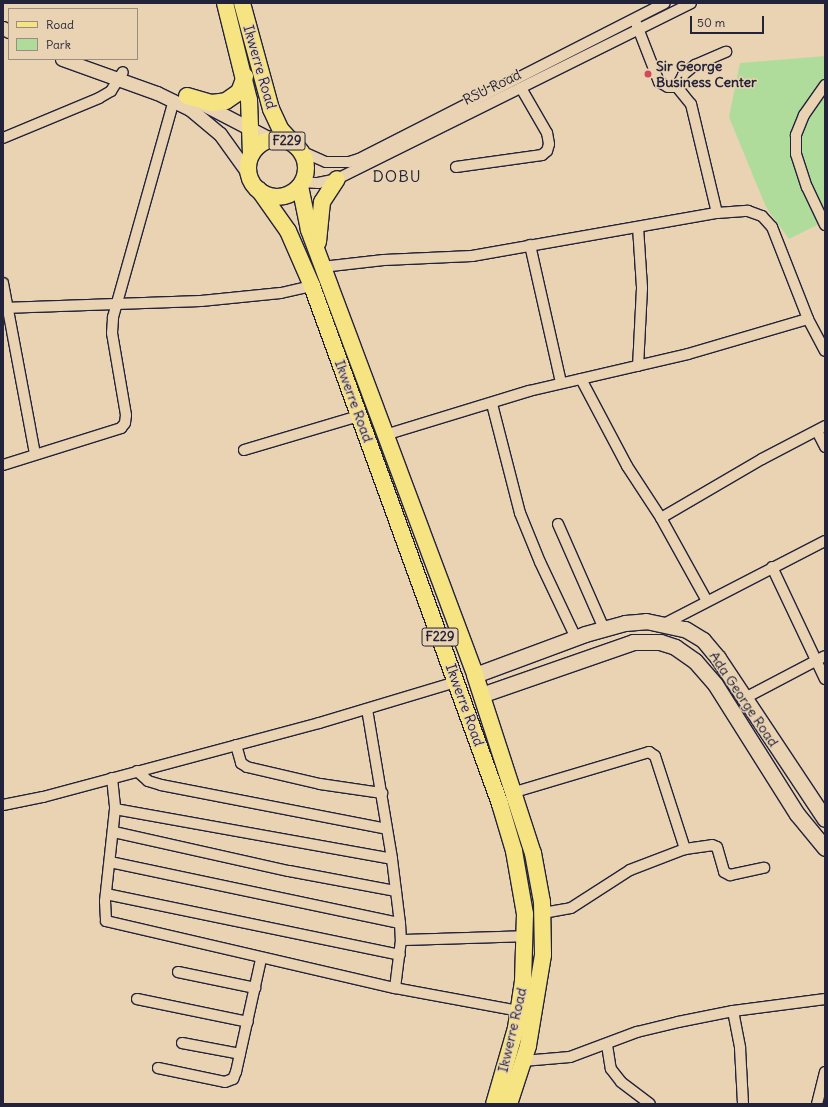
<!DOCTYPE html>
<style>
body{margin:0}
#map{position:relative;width:828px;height:1107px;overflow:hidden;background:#e9d3b2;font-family:Delius,sans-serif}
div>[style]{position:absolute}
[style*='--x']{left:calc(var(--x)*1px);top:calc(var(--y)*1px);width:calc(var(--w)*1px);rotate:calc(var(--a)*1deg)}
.green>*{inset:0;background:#afdc9b}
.roads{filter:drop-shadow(1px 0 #22223b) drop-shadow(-1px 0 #22223b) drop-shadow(0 1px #22223b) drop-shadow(0 -1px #22223b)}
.minor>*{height:10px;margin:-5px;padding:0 5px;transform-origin:5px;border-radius:5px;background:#e9d3b2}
.tertiary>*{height:13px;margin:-6.5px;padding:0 6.5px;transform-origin:6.5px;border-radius:6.5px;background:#e9d3b2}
.secondary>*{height:15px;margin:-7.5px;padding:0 7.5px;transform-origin:7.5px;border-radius:7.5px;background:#e9d3b2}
.primary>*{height:16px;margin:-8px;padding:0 8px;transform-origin:8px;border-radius:8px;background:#f6e381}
.primary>.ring{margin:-8px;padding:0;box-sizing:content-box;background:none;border:16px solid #f6e381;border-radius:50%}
.dots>*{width:11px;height:11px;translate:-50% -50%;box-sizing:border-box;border:2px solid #e9d3b2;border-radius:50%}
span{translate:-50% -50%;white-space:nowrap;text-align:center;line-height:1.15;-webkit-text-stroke:3px #e9d3b2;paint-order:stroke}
.shield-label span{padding:1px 3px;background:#e9d3b2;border:1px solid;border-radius:3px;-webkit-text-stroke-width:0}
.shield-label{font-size:13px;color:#22223b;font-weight:700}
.poi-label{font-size:14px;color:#22223b;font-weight:700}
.left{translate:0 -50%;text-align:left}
.street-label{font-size:14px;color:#22223b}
.quarter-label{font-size:16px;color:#22223b;letter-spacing:1px}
.frame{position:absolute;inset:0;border:4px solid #22223b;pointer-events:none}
.legend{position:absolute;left:8px;top:8px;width:130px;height:52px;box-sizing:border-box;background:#e9d3b2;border:1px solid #998c82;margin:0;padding:5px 7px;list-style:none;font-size:12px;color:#22223b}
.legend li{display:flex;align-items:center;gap:8px;height:20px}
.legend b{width:20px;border:1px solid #998c82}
.scale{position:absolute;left:690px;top:16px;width:74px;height:18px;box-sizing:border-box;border:2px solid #22223b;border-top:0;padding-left:5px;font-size:12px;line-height:14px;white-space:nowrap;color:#22223b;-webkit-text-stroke:3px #e9d3b2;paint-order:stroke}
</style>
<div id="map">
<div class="green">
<i style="clip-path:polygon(825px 56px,825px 221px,789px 239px,766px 207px,729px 117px,740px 63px)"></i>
</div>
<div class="roads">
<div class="minor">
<i style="--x:636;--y:23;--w:63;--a:68.7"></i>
<i style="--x:659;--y:82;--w:10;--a:29"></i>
<i style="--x:668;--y:87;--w:9;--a:0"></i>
<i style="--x:677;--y:87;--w:22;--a:51"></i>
<i style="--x:691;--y:104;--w:112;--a:76.6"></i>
<i style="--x:825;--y:85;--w:37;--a:125"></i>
<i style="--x:804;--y:115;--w:22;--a:112"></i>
<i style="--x:796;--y:135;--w:19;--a:90"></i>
<i style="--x:796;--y:154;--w:35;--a:72"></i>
<i style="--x:807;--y:187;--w:42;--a:64.7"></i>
<i style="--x:677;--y:87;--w:13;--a:-63"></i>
<i style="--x:683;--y:75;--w:16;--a:-40"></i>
<i style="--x:695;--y:65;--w:34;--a:-23"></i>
<i style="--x:3;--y:138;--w:104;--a:-22.6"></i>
<i style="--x:99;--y:98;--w:14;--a:-30"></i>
<i style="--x:111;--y:91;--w:22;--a:-58"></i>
<i style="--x:301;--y:151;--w:27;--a:24"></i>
<i style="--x:326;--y:162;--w:23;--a:0"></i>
<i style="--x:349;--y:162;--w:10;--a:-17"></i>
<i style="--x:359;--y:159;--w:343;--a:-27"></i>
<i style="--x:456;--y:167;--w:87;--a:-7.9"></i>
<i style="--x:542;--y:155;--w:6;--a:-39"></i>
<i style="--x:547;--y:151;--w:7;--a:-74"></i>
<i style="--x:549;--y:144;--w:11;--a:-100"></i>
<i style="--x:547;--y:133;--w:52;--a:-120"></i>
<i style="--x:302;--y:182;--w:16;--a:4"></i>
<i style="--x:318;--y:183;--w:19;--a:-12"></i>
<i style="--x:337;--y:179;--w:395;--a:-26.4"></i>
<i style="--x:638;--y:227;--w:61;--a:86.2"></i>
<i style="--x:642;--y:288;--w:78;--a:92.9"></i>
<i style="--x:530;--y:245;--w:141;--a:77.3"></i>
<i style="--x:322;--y:267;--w:62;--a:-6.4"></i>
<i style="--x:384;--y:260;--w:88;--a:-2.6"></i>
<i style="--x:472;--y:256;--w:249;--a:-10"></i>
<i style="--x:717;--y:213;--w:31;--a:-4"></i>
<i style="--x:748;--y:211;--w:15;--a:20"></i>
<i style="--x:762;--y:216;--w:15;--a:48"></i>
<i style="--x:772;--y:227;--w:99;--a:68.6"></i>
<i style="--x:808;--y:319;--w:36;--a:62"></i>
<i style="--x:3;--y:283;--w:174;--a:79.4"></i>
<i style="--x:3;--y:308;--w:198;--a:-2"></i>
<i style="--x:201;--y:301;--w:80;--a:-5.7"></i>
<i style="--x:281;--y:293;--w:32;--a:-13"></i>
<i style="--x:581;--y:379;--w:98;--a:62.1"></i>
<i style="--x:627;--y:466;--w:62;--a:56.8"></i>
<i style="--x:661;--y:518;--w:95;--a:61"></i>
<i style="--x:492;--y:404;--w:113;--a:75.6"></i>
<i style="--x:520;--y:513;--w:53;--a:67.8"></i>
<i style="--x:540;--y:562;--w:84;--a:64.7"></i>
<i style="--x:817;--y:431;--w:18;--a:63"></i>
<i style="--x:385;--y:435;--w:151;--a:-17"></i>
<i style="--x:529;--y:391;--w:163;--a:-13.1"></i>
<i style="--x:688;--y:354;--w:125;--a:-16.3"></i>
<i style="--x:244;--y:450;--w:120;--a:-16.5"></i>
<i style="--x:3;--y:465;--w:124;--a:-17.4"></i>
<i style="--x:121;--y:428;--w:6;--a:-51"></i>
<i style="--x:125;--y:423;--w:8;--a:-83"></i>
<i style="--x:126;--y:415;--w:83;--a:-99.7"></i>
<i style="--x:112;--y:333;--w:16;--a:-86"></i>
<i style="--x:113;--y:317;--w:225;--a:-74.3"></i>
<i style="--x:661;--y:518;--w:117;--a:-30.3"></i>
<i style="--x:762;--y:459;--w:71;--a:-27.6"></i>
<i style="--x:558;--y:524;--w:115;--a:66.3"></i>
<i style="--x:772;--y:567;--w:124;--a:64.7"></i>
<i style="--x:666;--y:623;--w:179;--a:-27.3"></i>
<i style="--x:745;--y:698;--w:90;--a:-27.7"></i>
<i style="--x:367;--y:709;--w:152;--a:80.5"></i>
<i style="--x:392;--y:859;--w:64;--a:82.9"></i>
<i style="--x:400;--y:923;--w:17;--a:87"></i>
<i style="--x:401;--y:940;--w:48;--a:97.1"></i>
<i style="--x:236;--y:745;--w:19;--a:74"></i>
<i style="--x:241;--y:763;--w:7;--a:34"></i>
<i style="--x:247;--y:767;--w:75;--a:13.1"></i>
<i style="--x:320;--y:784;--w:63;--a:8.3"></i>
<i style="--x:137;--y:771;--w:15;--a:42"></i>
<i style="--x:148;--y:781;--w:14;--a:17"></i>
<i style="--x:161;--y:785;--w:230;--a:11"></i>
<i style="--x:112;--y:778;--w:31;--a:84"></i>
<i style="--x:115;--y:809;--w:93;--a:96.2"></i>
<i style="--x:105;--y:901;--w:20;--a:87"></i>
<i style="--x:106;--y:921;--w:297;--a:13.1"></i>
<i style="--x:395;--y:988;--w:126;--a:10.5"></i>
<i style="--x:515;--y:792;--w:140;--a:-16.6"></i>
<i style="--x:649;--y:752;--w:7;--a:34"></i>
<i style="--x:655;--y:756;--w:98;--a:72.1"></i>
<i style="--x:3;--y:805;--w:41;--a:-11.3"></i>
<i style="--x:43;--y:797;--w:286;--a:-15"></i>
<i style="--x:319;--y:723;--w:143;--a:-16.7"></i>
<i style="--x:115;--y:809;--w:281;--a:10.2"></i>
<i style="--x:114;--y:832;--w:179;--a:12.6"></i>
<i style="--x:289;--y:871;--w:109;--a:10.6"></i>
<i style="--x:110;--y:862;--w:296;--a:11.9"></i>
<i style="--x:106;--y:894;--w:300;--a:11.7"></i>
<i style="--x:543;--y:913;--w:28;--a:-10"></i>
<i style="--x:571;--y:908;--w:70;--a:-32.8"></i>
<i style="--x:630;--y:870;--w:59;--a:-20.9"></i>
<i style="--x:685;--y:849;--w:27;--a:-8"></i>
<i style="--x:712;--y:845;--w:5;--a:22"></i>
<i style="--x:717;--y:847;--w:26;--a:74"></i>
<i style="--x:724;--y:872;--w:7;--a:27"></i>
<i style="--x:730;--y:875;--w:35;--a:-12"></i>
<i style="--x:401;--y:940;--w:125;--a:-1.8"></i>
<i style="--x:178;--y:972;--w:79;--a:11.7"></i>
<i style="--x:137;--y:999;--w:113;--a:11.7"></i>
<i style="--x:733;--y:1011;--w:38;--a:79"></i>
<i style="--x:740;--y:1048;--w:56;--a:86.9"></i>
<i style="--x:182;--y:1043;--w:59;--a:10.7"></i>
<i style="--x:607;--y:1045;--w:24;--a:81"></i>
<i style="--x:611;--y:1069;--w:16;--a:52"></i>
<i style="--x:621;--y:1082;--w:36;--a:37"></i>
<i style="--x:523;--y:1061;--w:47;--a:-4.9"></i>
<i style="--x:570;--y:1057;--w:72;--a:-20.5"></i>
<i style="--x:637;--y:1032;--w:42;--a:-13.7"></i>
<i style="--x:678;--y:1022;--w:56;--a:-11.3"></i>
<i style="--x:733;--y:1011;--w:93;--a:-7.4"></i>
<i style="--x:158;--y:1068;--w:68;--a:11.8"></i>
<i style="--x:225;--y:1082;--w:9;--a:-21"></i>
<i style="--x:233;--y:1079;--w:8;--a:-67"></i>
<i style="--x:236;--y:1072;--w:116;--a:-77.5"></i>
<i style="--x:817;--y:1104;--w:33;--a:-76"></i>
</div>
<div class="tertiary">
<i style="--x:3;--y:28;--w:7;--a:27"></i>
<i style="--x:62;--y:59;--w:101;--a:19.7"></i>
<i style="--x:157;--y:93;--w:37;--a:26"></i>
<i style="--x:190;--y:109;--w:39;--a:40"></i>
<i style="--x:220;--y:134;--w:48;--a:54.3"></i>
<i style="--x:199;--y:102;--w:80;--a:27.5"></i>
</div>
<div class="secondary">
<i style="--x:475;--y:675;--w:117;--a:-20.4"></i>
<i style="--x:585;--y:634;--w:41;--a:-15.4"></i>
<i style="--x:625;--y:623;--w:21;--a:-5"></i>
<i style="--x:646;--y:621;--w:40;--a:12"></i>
<i style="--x:685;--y:629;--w:21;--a:31"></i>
<i style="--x:703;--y:640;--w:23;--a:50"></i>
<i style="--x:718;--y:658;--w:193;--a:56.4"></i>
<i style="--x:481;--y:695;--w:161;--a:-19.2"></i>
<i style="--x:633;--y:642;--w:27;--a:0"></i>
<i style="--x:660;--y:642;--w:16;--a:18"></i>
<i style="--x:675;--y:647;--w:24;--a:35"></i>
<i style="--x:695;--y:661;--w:30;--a:49"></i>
<i style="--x:715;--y:684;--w:154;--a:57.8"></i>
<i style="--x:797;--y:814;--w:44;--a:50.5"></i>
</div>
<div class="primary">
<i style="--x:225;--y:3;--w:100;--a:76.1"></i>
<i style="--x:249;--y:100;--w:54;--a:87.9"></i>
<i style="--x:242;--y:3;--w:110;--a:74.7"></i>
<i style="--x:271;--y:109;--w:23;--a:65"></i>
<i style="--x:281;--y:130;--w:18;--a:47"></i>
<i style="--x:187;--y:96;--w:26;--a:16"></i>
<i style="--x:212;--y:103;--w:14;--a:-8"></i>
<i style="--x:226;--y:101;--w:16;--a:-35"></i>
<i style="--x:239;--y:92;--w:17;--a:-69"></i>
<i class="ring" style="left:248px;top:139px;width:42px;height:42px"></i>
<i style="--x:300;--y:186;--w:45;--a:78.4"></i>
<i style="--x:309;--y:230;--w:475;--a:69.5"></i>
<i style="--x:475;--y:675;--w:187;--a:72"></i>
<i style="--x:533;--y:853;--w:50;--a:79.6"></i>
<i style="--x:542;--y:902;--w:53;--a:88.9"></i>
<i style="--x:543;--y:955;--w:92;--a:99.4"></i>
<i style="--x:528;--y:1046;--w:61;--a:108.1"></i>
<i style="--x:259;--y:190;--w:50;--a:54.7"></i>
<i style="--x:288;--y:231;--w:60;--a:66.4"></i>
<i style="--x:312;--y:286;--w:551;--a:70.05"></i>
<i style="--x:500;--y:804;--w:49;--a:73.4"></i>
<i style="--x:514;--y:851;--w:64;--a:80.1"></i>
<i style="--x:525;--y:914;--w:67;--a:91.7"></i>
<i style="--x:523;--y:981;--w:48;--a:98.5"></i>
<i style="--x:516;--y:1028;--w:79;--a:106.1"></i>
<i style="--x:318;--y:242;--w:40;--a:-84.3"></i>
<i style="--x:322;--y:202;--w:27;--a:-57"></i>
</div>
</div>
<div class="dots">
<i style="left:648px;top:74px;background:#d1495b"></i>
</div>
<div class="shield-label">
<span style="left:287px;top:141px">F229</span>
<span style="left:440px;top:637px">F229</span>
</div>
<div class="poi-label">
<span class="left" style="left:656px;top:74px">Sir George<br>Business Center</span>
</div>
<div class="street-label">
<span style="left:260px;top:67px;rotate:74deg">Ikwerre Road</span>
<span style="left:492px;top:87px;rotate:-26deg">RSU Road</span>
<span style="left:354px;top:401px;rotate:70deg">Ikwerre Road</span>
<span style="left:744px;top:699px;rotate:56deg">Ada George Road</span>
<span style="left:465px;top:705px;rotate:70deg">Ikwerre Road</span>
<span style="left:512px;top:1030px;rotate:-77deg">Ikwerre Road</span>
</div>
<div class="quarter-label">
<span style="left:397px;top:176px">DOBU</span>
</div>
<div class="frame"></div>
<ul class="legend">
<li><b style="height:5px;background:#f6e381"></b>Road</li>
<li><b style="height:11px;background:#afdc9b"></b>Park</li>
</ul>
<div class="scale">50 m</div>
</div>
